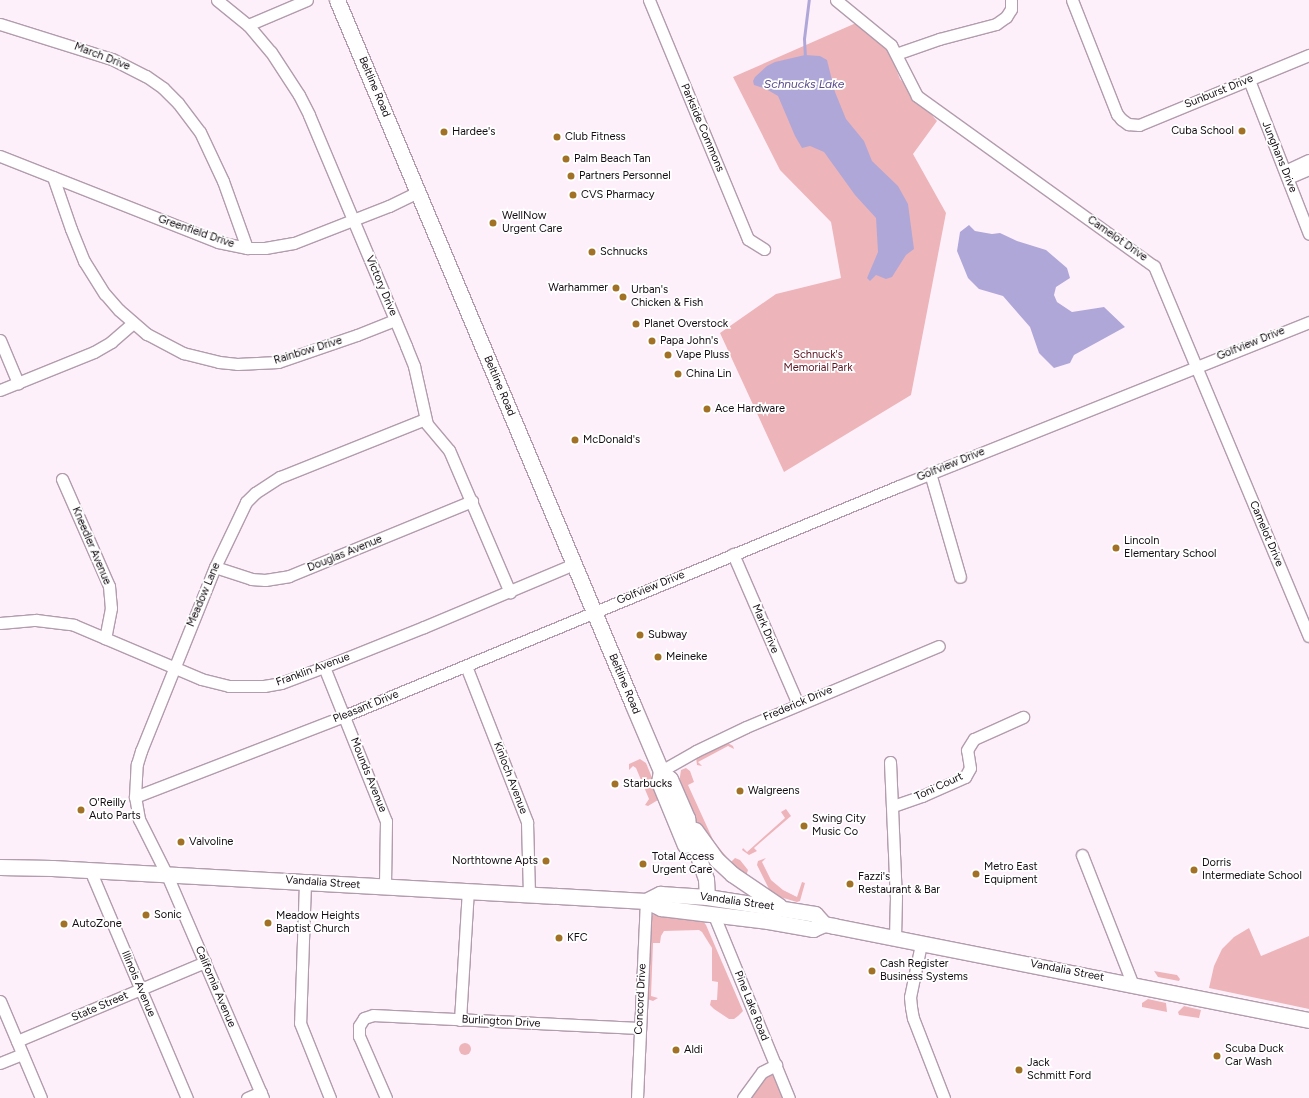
<!DOCTYPE html>
<style>
body{margin:0}
#map{position:relative;width:1309px;height:1098px;overflow:hidden;background:#fef0fb;font-family:Figtree,sans-serif}
div>[style]{position:absolute}
[style*='--x']{left:calc(var(--x)*1px);top:calc(var(--y)*1px);width:calc(var(--w)*1px);rotate:calc(var(--a)*1deg)}
.green>*{inset:0;background:#edb5b9}
.round{border-radius:50%}
.water>*{inset:0;background:#b0a7d9}
.stream>*{height:2.5px;margin:-1.25px;padding:0 1.25px;transform-origin:1.25px;border-radius:1.25px;background:#b0a7d9}
.roads{filter:drop-shadow(1px 0 #b29cad) drop-shadow(-1px 0 #b29cad) drop-shadow(0 1px #b29cad) drop-shadow(0 -1px #b29cad)}
.minor>*{height:11px;margin:-5.5px;padding:0 5.5px;transform-origin:5.5px;border-radius:5.5px;background:#fff}
.major>*{height:15px;margin:-7.5px;padding:0 7.5px;transform-origin:7.5px;border-radius:7.5px;background:#fff}
.dots>*{width:11px;height:11px;translate:-50% -50%;box-sizing:border-box;border:2px solid #fff;border-radius:50%}
span{translate:-50% -50%;white-space:nowrap;text-align:center;line-height:1.15;-webkit-text-stroke:3.5px #fff;paint-order:stroke}
.street-label{font-size:11px;color:#130c12}
.poi-label{font-size:11px;color:#130c12}
.right{translate:-100% -50%;text-align:right}
.left{translate:0 -50%;text-align:left}
.park-label{font-size:11px;color:#591221}
.water-label{font-size:12px;color:#584989;font-style:italic}
</style>
<div id="map">
<div class="green">
<i style="clip-path:polygon(856px 23px,885px 48px,890px 53px,900px 79px,937px 121px,913px 154px,946px 213px,911px 395px,784px 472px,720px 333px,776px 294px,841px 278px,831px 222px,780px 170px,733px 77px)"></i>
<i style="clip-path:polygon(726px 742px,733px 746px,734px 749px,728px 746px,698px 762px,702px 766px,697px 765px,696px 757px)"></i>
<i style="clip-path:polygon(640px 759px,646px 763px,653px 780px,658px 800px,648px 806px,645px 805px,649px 799px,636px 768px,633px 766px,629px 770px,629px 764px)"></i>
<i style="clip-path:polygon(686px 768px,690px 771px,694px 782px,688px 785px,714px 842px,731px 862px,735px 858px,740px 860px,748px 870px,746px 876px,741px 877px,694px 822px,679px 783px,681px 770px)"></i>
<i style="clip-path:polygon(786px 809px,791px 816px,754px 848px,757px 851px,749px 855px,742px 850px,743px 848px,747px 852px,785px 818px,781px 812px)"></i>
<i style="clip-path:polygon(766px 858px,762px 862px,771px 880px,783px 890px,797px 897px,802px 882px,805px 883px,800px 901px,797px 902px,780px 897px,770px 891px,757px 865px,758px 861px)"></i>
<i style="clip-path:polygon(655px 913px,699px 916px,706px 925px,743px 1011px,738px 1016px,734px 1019px,729px 1019px,714px 1009px,710px 1005px,711px 1000px,717px 1000px,718px 982px,712px 981px,712px 948px,702px 932px,699px 930px,664px 931px,661px 936px,660px 943px,653px 943px,651px 996px,658px 998px,653px 1001px,647px 999px,645px 994px,650px 918px)"></i>
<i style="clip-path:polygon(1249px 928px,1261px 956px,1309px 936px,1309px 1009px,1209px 988px,1214px 966px,1222px 949px,1234px 937px)"></i>
<i style="clip-path:polygon(1154px 971px,1177px 975px,1180px 979px,1179px 981px,1158px 977px)"></i>
<i style="clip-path:polygon(1148px 999px,1166px 1003px,1167px 1012px,1142px 1007px,1142px 1003px)"></i>
<i style="clip-path:polygon(1184px 1006px,1201px 1010px,1199px 1018px,1179px 1015px,1178px 1012px)"></i>
<i class="round" style="left:459px;top:1043px;width:12px;height:12px"></i>
<i style="clip-path:polygon(776px 1065px,790px 1098px,745px 1098px)"></i>
</div>
<div class="water">
<i style="clip-path:polygon(805px 55px,820px 56px,827px 60px,835px 92px,846px 119px,864px 141px,872px 161px,898px 186px,908px 204px,914px 249px,906px 255px,892px 277px,886px 279px,876px 275px,870px 281px,867px 278px,878px 252px,876px 218px,855px 195px,824px 152px,810px 146px,802px 148px,795px 136px,778px 96px,766px 89px,754px 85px,753px 81px,755px 77px,767px 66px,775px 62px)"></i>
<i style="clip-path:polygon(969px 225px,975px 231px,992px 234px,1000px 233px,1017px 241px,1046px 250px,1067px 268px,1070px 278px,1056px 287px,1054px 295px,1057px 302px,1072px 312px,1104px 307px,1125px 327px,1074px 355px,1070px 363px,1054px 368px,1039px 353px,1030px 327px,1003px 296px,979px 289px,968px 278px,957px 251px,960px 232px)"></i>
</div>
<div class="stream">
<i style="--x:805;--y:58;--w:19;--a:-93"></i>
<i style="--x:804;--y:39;--w:39;--a:-83"></i>
</div>
<div class="roads">
<div class="minor">
<i style="--x:217;--y:0;--w:40;--a:39"></i>
<i style="--x:248;--y:25;--w:35;--a:50"></i>
<i style="--x:271;--y:52;--w:51;--a:56.9"></i>
<i style="--x:299;--y:95;--w:22;--a:63"></i>
<i style="--x:309;--y:115;--w:251;--a:67.2"></i>
<i style="--x:406;--y:346;--w:22;--a:68"></i>
<i style="--x:414;--y:366;--w:59;--a:77.4"></i>
<i style="--x:427;--y:424;--w:34;--a:50"></i>
<i style="--x:449;--y:450;--w:155;--a:66.8"></i>
<i style="--x:649;--y:0;--w:259;--a:67.5"></i>
<i style="--x:748;--y:239;--w:19;--a:32"></i>
<i style="--x:836;--y:0;--w:71;--a:39.3"></i>
<i style="--x:891;--y:45;--w:57;--a:63"></i>
<i style="--x:917;--y:96;--w:292;--a:35.7"></i>
<i style="--x:1154;--y:266;--w:401;--a:67.3"></i>
<i style="--x:1072;--y:0;--w:123;--a:68.5"></i>
<i style="--x:1117;--y:114;--w:6;--a:51"></i>
<i style="--x:1121;--y:119;--w:9;--a:36"></i>
<i style="--x:1128;--y:124;--w:11;--a:5"></i>
<i style="--x:1139;--y:125;--w:184;--a:-22.4"></i>
<i style="--x:0;--y:24;--w:117;--a:17.4"></i>
<i style="--x:112;--y:59;--w:38;--a:27"></i>
<i style="--x:146;--y:76;--w:21;--a:35"></i>
<i style="--x:163;--y:88;--w:21;--a:45"></i>
<i style="--x:178;--y:103;--w:36;--a:53"></i>
<i style="--x:200;--y:132;--w:54;--a:64.9"></i>
<i style="--x:223;--y:181;--w:71;--a:70.3"></i>
<i style="--x:248;--y:25;--w:64;--a:-23"></i>
<i style="--x:896;--y:54;--w:46;--a:-19.2"></i>
<i style="--x:939;--y:39;--w:59;--a:-14.7"></i>
<i style="--x:996;--y:24;--w:12;--a:-35"></i>
<i style="--x:1006;--y:17;--w:9;--a:-58"></i>
<i style="--x:1011;--y:9;--w:9;--a:-90"></i>
<i style="--x:1249;--y:80;--w:165;--a:68.7"></i>
<i style="--x:0;--y:156;--w:234;--a:21.5"></i>
<i style="--x:218;--y:242;--w:30;--a:12"></i>
<i style="--x:247;--y:248;--w:18;--a:0"></i>
<i style="--x:265;--y:248;--w:29;--a:-10"></i>
<i style="--x:294;--y:243;--w:102;--a:-21.3"></i>
<i style="--x:389;--y:206;--w:32;--a:-26"></i>
<i style="--x:1285;--y:171;--w:26;--a:-25"></i>
<i style="--x:53;--y:177;--w:55;--a:70.9"></i>
<i style="--x:71;--y:229;--w:35;--a:68"></i>
<i style="--x:84;--y:261;--w:39;--a:58"></i>
<i style="--x:105;--y:294;--w:21;--a:49"></i>
<i style="--x:119;--y:310;--w:37;--a:41"></i>
<i style="--x:147;--y:334;--w:41;--a:27.8"></i>
<i style="--x:183;--y:353;--w:37;--a:14"></i>
<i style="--x:219;--y:362;--w:18;--a:6"></i>
<i style="--x:237;--y:364;--w:41;--a:-2.8"></i>
<i style="--x:278;--y:362;--w:83;--a:-18.9"></i>
<i style="--x:357;--y:335;--w:41;--a:-21.5"></i>
<i style="--x:1288;--y:178;--w:23;--a:-23"></i>
<i style="--x:0;--y:340;--w:47;--a:67.3"></i>
<i style="--x:0;--y:390;--w:101;--a:-22"></i>
<i style="--x:94;--y:352;--w:20;--a:-30"></i>
<i style="--x:111;--y:342;--w:29;--a:-41"></i>
<i style="--x:930;--y:473;--w:108;--a:73.9"></i>
<i style="--x:62;--y:479;--w:117;--a:66.3"></i>
<i style="--x:109;--y:586;--w:22;--a:85"></i>
<i style="--x:111;--y:608;--w:31;--a:101"></i>
<i style="--x:733;--y:554;--w:163;--a:66.6"></i>
<i style="--x:215;--y:567;--w:38;--a:18"></i>
<i style="--x:251;--y:579;--w:14;--a:4"></i>
<i style="--x:265;--y:580;--w:24;--a:-9"></i>
<i style="--x:289;--y:576;--w:198;--a:-22.3"></i>
<i style="--x:0;--y:623;--w:36;--a:-5"></i>
<i style="--x:36;--y:620;--w:38;--a:7"></i>
<i style="--x:74;--y:625;--w:138;--a:23"></i>
<i style="--x:201;--y:679;--w:29;--a:14"></i>
<i style="--x:229;--y:686;--w:35;--a:0"></i>
<i style="--x:264;--y:686;--w:17;--a:-10"></i>
<i style="--x:281;--y:683;--w:46;--a:-20.4"></i>
<i style="--x:324;--y:667;--w:108;--a:-21.8"></i>
<i style="--x:424;--y:627;--w:163;--a:-22.8"></i>
<i style="--x:466;--y:666;--w:168;--a:68.6"></i>
<i style="--x:527;--y:822;--w:72;--a:88.4"></i>
<i style="--x:324;--y:667;--w:166;--a:68.1"></i>
<i style="--x:386;--y:821;--w:66;--a:90.9"></i>
<i style="--x:890;--y:762;--w:135;--a:87.5"></i>
<i style="--x:896;--y:897;--w:42;--a:91.4"></i>
<i style="--x:661;--y:771;--w:40;--a:-29.7"></i>
<i style="--x:696;--y:751;--w:55;--a:-25.6"></i>
<i style="--x:746;--y:727;--w:209;--a:-22.8"></i>
<i style="--x:135;--y:797;--w:224;--a:-21.2"></i>
<i style="--x:344;--y:716;--w:601;--a:-22.51"></i>
<i style="--x:899;--y:486;--w:442;--a:-21.8"></i>
<i style="--x:893;--y:806;--w:31;--a:-19"></i>
<i style="--x:922;--y:796;--w:47;--a:-23.8"></i>
<i style="--x:965;--y:777;--w:10;--a:-61"></i>
<i style="--x:970;--y:768;--w:18;--a:-99"></i>
<i style="--x:967;--y:750;--w:13;--a:-58"></i>
<i style="--x:974;--y:739;--w:54;--a:-24.2"></i>
<i style="--x:1082;--y:855;--w:140;--a:68.6"></i>
<i style="--x:90;--y:870;--w:248;--a:67"></i>
<i style="--x:305;--y:883;--w:140;--a:92"></i>
<i style="--x:300;--y:1023;--w:81;--a:68.2"></i>
<i style="--x:713;--y:913;--w:200;--a:67.7"></i>
<i style="--x:921;--y:944;--w:54;--a:101.7"></i>
<i style="--x:910;--y:997;--w:10;--a:84"></i>
<i style="--x:911;--y:1007;--w:11;--a:80"></i>
<i style="--x:913;--y:1018;--w:86;--a:68.8"></i>
<i style="--x:0;--y:1001;--w:105;--a:67.1"></i>
<i style="--x:460;--y:1020;--w:129;--a:-86.5"></i>
<i style="--x:17;--y:1041;--w:204;--a:-22.8"></i>
<i style="--x:0;--y:1063;--w:24;--a:-22"></i>
<i style="--x:247;--y:1098;--w:15;--a:-23"></i>
<i style="--x:263;--y:1098;--w:243;--a:-113.3"></i>
<i style="--x:167;--y:875;--w:63;--a:-116.6"></i>
<i style="--x:139;--y:819;--w:22;--a:-100"></i>
<i style="--x:135;--y:797;--w:33;--a:-87"></i>
<i style="--x:137;--y:764;--w:14;--a:-73"></i>
<i style="--x:141;--y:751;--w:198;--a:-68.1"></i>
<i style="--x:215;--y:567;--w:72;--a:-64.5"></i>
<i style="--x:246;--y:502;--w:13;--a:-45"></i>
<i style="--x:255;--y:493;--w:30;--a:-33"></i>
<i style="--x:280;--y:477;--w:156;--a:-21.8"></i>
<i style="--x:386;--y:1098;--w:68;--a:-113.5"></i>
<i style="--x:359;--y:1036;--w:10;--a:-90"></i>
<i style="--x:359;--y:1026;--w:9;--a:-58"></i>
<i style="--x:364;--y:1018;--w:9;--a:-18"></i>
<i style="--x:373;--y:1015;--w:266;--a:2.8"></i>
<i style="--x:637;--y:1098;--w:197;--a:-87.4"></i>
<i style="--x:743;--y:1098;--w:32;--a:-54"></i>
<i style="--x:762;--y:1072;--w:16;--a:-27"></i>
</div>
<div class="major">
<i style="--x:337;--y:0;--w:765;--a:67.22"></i>
<i style="--x:633;--y:705;--w:72;--a:67"></i>
<i style="--x:661;--y:771;--w:12;--a:42"></i>
<i style="--x:670;--y:779;--w:43;--a:66.4"></i>
<i style="--x:687;--y:818;--w:12;--a:81"></i>
<i style="--x:689;--y:830;--w:52;--a:70.9"></i>
<i style="--x:706;--y:879;--w:18;--a:87"></i>
<i style="--x:661;--y:771;--w:11;--a:100"></i>
<i style="--x:659;--y:782;--w:68;--a:67.6"></i>
<i style="--x:695;--y:830;--w:37;--a:54"></i>
<i style="--x:717;--y:860;--w:21;--a:43"></i>
<i style="--x:732;--y:874;--w:57;--a:34.2"></i>
<i style="--x:0;--y:867;--w:52;--a:1.1"></i>
<i style="--x:52;--y:868;--w:595;--a:3.18"></i>
<i style="--x:646;--y:901;--w:17;--a:25"></i>
<i style="--x:661;--y:908;--w:108;--a:6.9"></i>
<i style="--x:768;--y:921;--w:46;--a:10.1"></i>
<i style="--x:813;--y:929;--w:12;--a:-24"></i>
<i style="--x:824;--y:924;--w:10;--a:11"></i>
<i style="--x:834;--y:926;--w:484;--a:11.2"></i>
<i style="--x:646;--y:901;--w:16;--a:-27"></i>
<i style="--x:660;--y:894;--w:47;--a:3.7"></i>
<i style="--x:707;--y:897;--w:109;--a:8.9"></i>
<i style="--x:815;--y:914;--w:13;--a:48"></i>
</div>
</div>
<div class="dots">
<i style="left:1242px;top:131px;background:#a17225"></i>
<i style="left:444px;top:132px;background:#a17225"></i>
<i style="left:557px;top:137px;background:#a17225"></i>
<i style="left:566px;top:159px;background:#a17225"></i>
<i style="left:571px;top:176px;background:#a17225"></i>
<i style="left:573px;top:195px;background:#a17225"></i>
<i style="left:493px;top:223px;background:#a17225"></i>
<i style="left:592px;top:252px;background:#a17225"></i>
<i style="left:616px;top:288px;background:#a17225"></i>
<i style="left:623px;top:297px;background:#a17225"></i>
<i style="left:636px;top:324px;background:#a17225"></i>
<i style="left:652px;top:341px;background:#a17225"></i>
<i style="left:668px;top:355px;background:#a17225"></i>
<i style="left:678px;top:374px;background:#a17225"></i>
<i style="left:707px;top:409px;background:#a17225"></i>
<i style="left:575px;top:440px;background:#a17225"></i>
<i style="left:1116px;top:548px;background:#a17225"></i>
<i style="left:640px;top:635px;background:#a17225"></i>
<i style="left:658px;top:657px;background:#a17225"></i>
<i style="left:615px;top:784px;background:#a17225"></i>
<i style="left:740px;top:791px;background:#a17225"></i>
<i style="left:81px;top:810px;background:#a17225"></i>
<i style="left:804px;top:826px;background:#a17225"></i>
<i style="left:181px;top:842px;background:#a17225"></i>
<i style="left:546px;top:861px;background:#a17225"></i>
<i style="left:643px;top:864px;background:#a17225"></i>
<i style="left:1194px;top:870px;background:#a17225"></i>
<i style="left:976px;top:874px;background:#a17225"></i>
<i style="left:850px;top:884px;background:#a17225"></i>
<i style="left:146px;top:915px;background:#a17225"></i>
<i style="left:268px;top:923px;background:#a17225"></i>
<i style="left:64px;top:924px;background:#a17225"></i>
<i style="left:559px;top:938px;background:#a17225"></i>
<i style="left:872px;top:971px;background:#a17225"></i>
<i style="left:676px;top:1050px;background:#a17225"></i>
<i style="left:1217px;top:1056px;background:#a17225"></i>
<i style="left:1019px;top:1070px;background:#a17225"></i>
</div>
<div class="street-label">
<span style="left:102px;top:57px;rotate:21deg">March Drive</span>
<span style="left:374px;top:87px;rotate:67deg">Beltline Road</span>
<span style="left:1219px;top:92px;rotate:-22deg">Sunburst Drive</span>
<span style="left:702px;top:128px;rotate:67deg">Parkside Commons</span>
<span style="left:1279px;top:157px;rotate:68deg">Junghans Drive</span>
<span style="left:196px;top:232px;rotate:19deg">Greenfield Drive</span>
<span style="left:1117px;top:239px;rotate:35deg">Camelot Drive</span>
<span style="left:381px;top:286px;rotate:67deg">Victory Drive</span>
<span style="left:1251px;top:344px;rotate:-22deg">Golfview Drive</span>
<span style="left:308px;top:351px;rotate:-17deg">Rainbow Drive</span>
<span style="left:499px;top:386px;rotate:67deg">Beltline Road</span>
<span style="left:951px;top:465px;rotate:-22deg">Golfview Drive</span>
<span style="left:1266px;top:534px;rotate:67deg">Camelot Drive</span>
<span style="left:91px;top:546px;rotate:67deg">Kneedler Avenue</span>
<span style="left:345px;top:554px;rotate:-22deg">Douglas Avenue</span>
<span style="left:651px;top:588px;rotate:-22deg">Golfview Drive</span>
<span style="left:204px;top:595px;rotate:-67deg">Meadow Lane</span>
<span style="left:765px;top:629px;rotate:67deg">Mark Drive</span>
<span style="left:313px;top:670px;rotate:-20deg">Franklin Avenue</span>
<span style="left:624px;top:684px;rotate:67deg">Beltline Road</span>
<span style="left:798px;top:704px;rotate:-23deg">Frederick Drive</span>
<span style="left:366px;top:707px;rotate:-22deg">Pleasant Drive</span>
<span style="left:368px;top:775px;rotate:68deg">Mounds Avenue</span>
<span style="left:510px;top:778px;rotate:69deg">Kinloch Avenue</span>
<span style="left:939px;top:787px;rotate:-25deg">Toni Court</span>
<span style="left:323px;top:883px;rotate:4deg">Vandalia Street</span>
<span style="left:737px;top:902px;rotate:8deg">Vandalia Street</span>
<span style="left:1067px;top:971px;rotate:11deg">Vandalia Street</span>
<span style="left:138px;top:984px;rotate:67deg">Illinois Avenue</span>
<span style="left:215px;top:987px;rotate:67deg">California Avenue</span>
<span style="left:641px;top:999px;rotate:-87deg">Concord Drive</span>
<span style="left:751px;top:1006px;rotate:68deg">Pine Lake Road</span>
<span style="left:100px;top:1007px;rotate:-23deg">State Street</span>
<span style="left:501px;top:1022px;rotate:3deg">Burlington Drive</span>
</div>
<div class="poi-label">
<span class="right" style="left:1234px;top:131px">Cuba School</span>
<span class="left" style="left:452px;top:132px">Hardee's</span>
<span class="left" style="left:565px;top:137px">Club Fitness</span>
<span class="left" style="left:574px;top:159px">Palm Beach Tan</span>
<span class="left" style="left:579px;top:176px">Partners Personnel</span>
<span class="left" style="left:581px;top:195px">CVS Pharmacy</span>
<span class="left" style="left:502px;top:223px">WellNow<br>Urgent Care</span>
<span class="left" style="left:600px;top:252px">Schnucks</span>
<span class="right" style="left:608px;top:288px">Warhammer</span>
<span class="left" style="left:631px;top:297px">Urban's<br>Chicken &amp; Fish</span>
<span class="left" style="left:644px;top:324px">Planet Overstock</span>
<span class="left" style="left:660px;top:341px">Papa John's</span>
<span class="left" style="left:676px;top:355px">Vape Pluss</span>
<span class="left" style="left:686px;top:374px">China Lin</span>
<span class="left" style="left:715px;top:409px">Ace Hardware</span>
<span class="left" style="left:583px;top:440px">McDonald's</span>
<span class="left" style="left:1124px;top:548px">Lincoln<br>Elementary School</span>
<span class="left" style="left:648px;top:635px">Subway</span>
<span class="left" style="left:666px;top:657px">Meineke</span>
<span class="left" style="left:623px;top:784px">Starbucks</span>
<span class="left" style="left:748px;top:791px">Walgreens</span>
<span class="left" style="left:89px;top:810px">O'Reilly<br>Auto Parts</span>
<span class="left" style="left:812px;top:826px">Swing City<br>Music Co</span>
<span class="left" style="left:189px;top:842px">Valvoline</span>
<span class="left" style="left:652px;top:864px">Total Access<br>Urgent Care</span>
<span class="right" style="left:538px;top:861px">Northtowne Apts</span>
<span class="left" style="left:1202px;top:870px">Dorris<br>Intermediate School</span>
<span class="left" style="left:984px;top:874px">Metro East<br>Equipment</span>
<span class="left" style="left:858px;top:884px">Fazzi's<br>Restaurant &amp; Bar</span>
<span class="left" style="left:154px;top:915px">Sonic</span>
<span class="left" style="left:276px;top:923px">Meadow Heights<br>Baptist Church</span>
<span class="left" style="left:72px;top:924px">AutoZone</span>
<span class="left" style="left:567px;top:938px">KFC</span>
<span class="left" style="left:880px;top:971px">Cash Register<br>Business Systems</span>
<span class="left" style="left:684px;top:1050px">Aldi</span>
<span class="left" style="left:1225px;top:1056px">Scuba Duck<br>Car Wash</span>
<span class="left" style="left:1027px;top:1070px">Jack<br>Schmitt Ford</span>
</div>
<div class="park-label">
<span style="left:818px;top:362px">Schnuck's<br>Memorial Park</span>
</div>
<div class="water-label">
<span style="left:804px;top:85px">Schnucks Lake</span>
</div>
</div>
